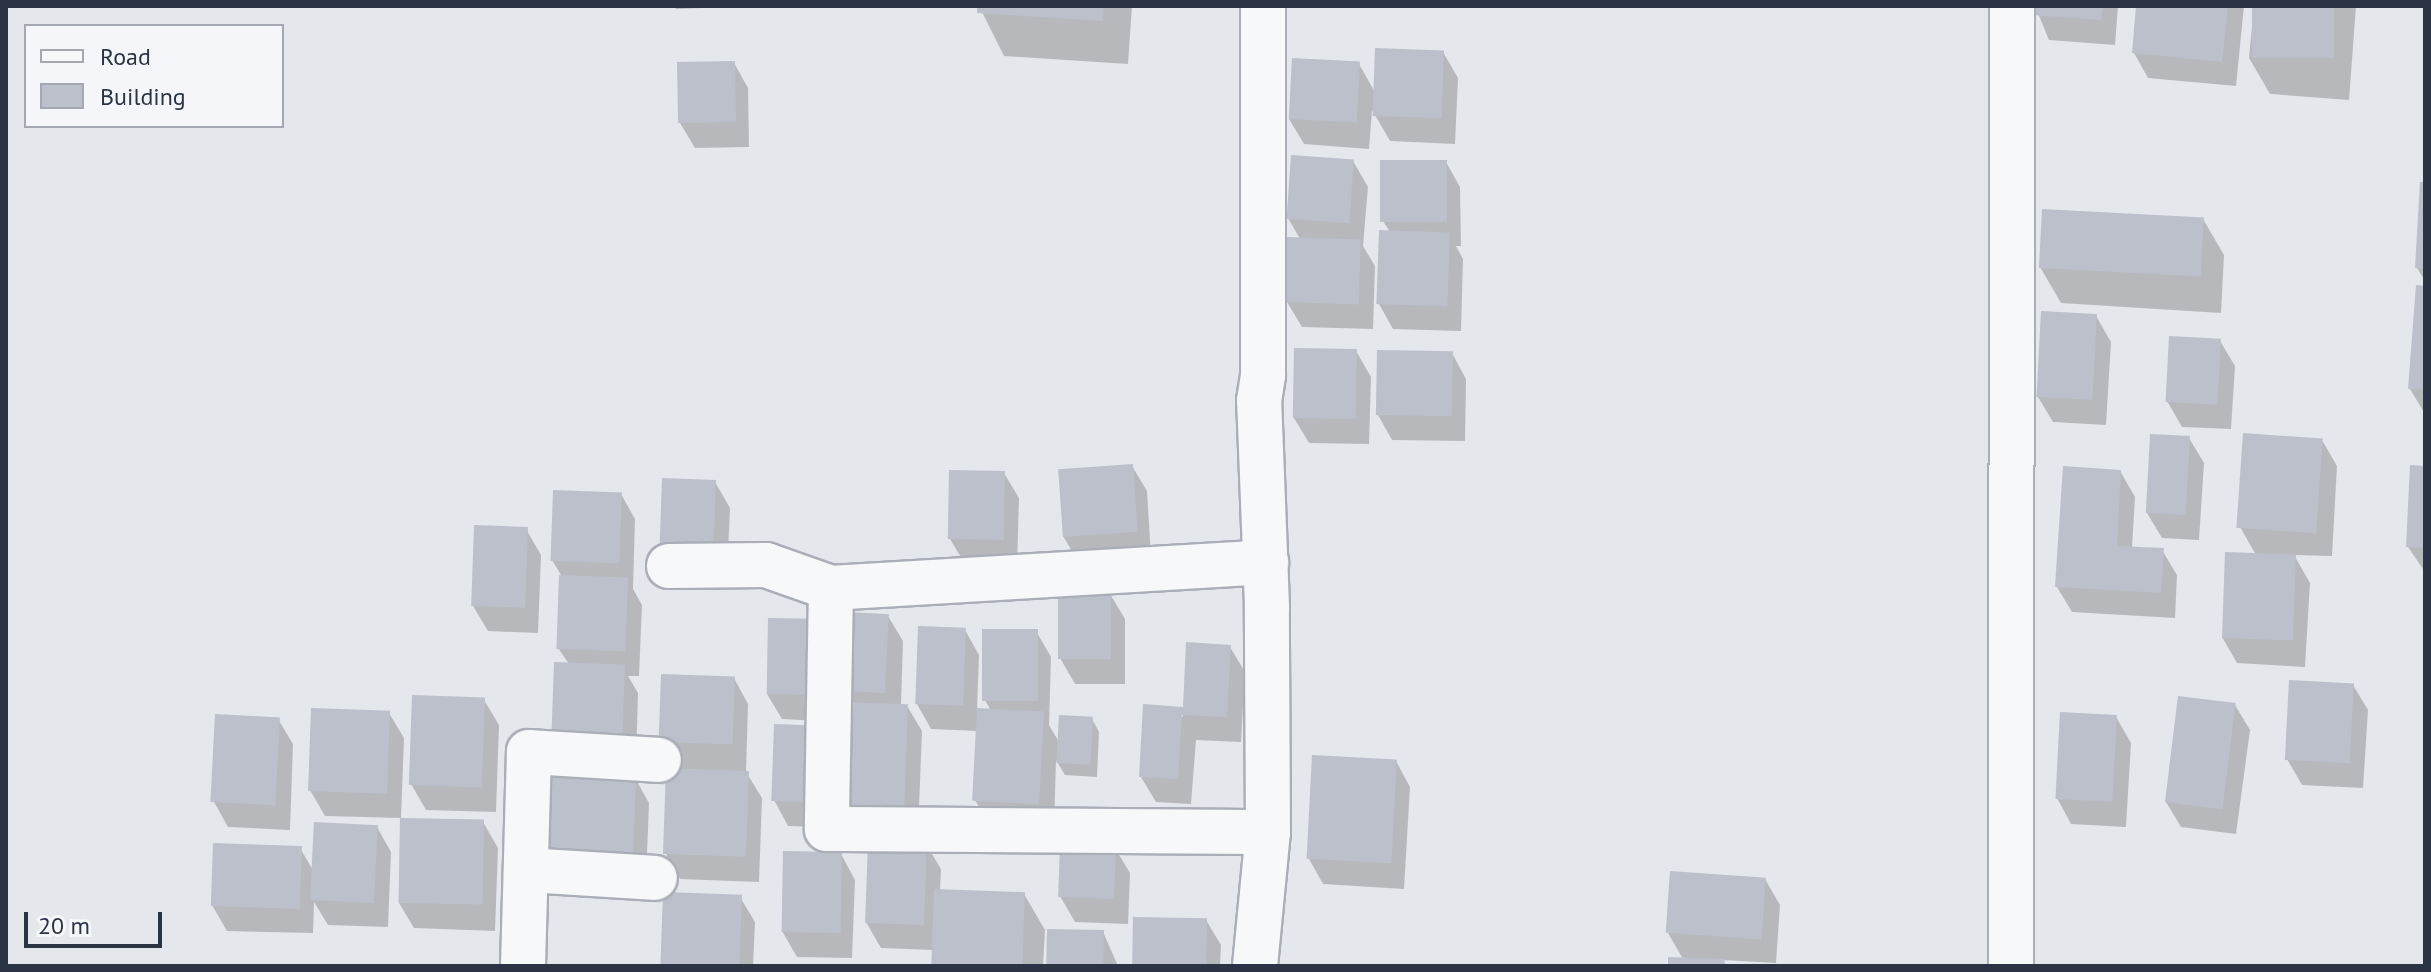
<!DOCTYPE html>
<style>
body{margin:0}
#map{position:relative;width:2431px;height:972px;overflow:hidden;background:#e4e7ec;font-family:"PT Sans",sans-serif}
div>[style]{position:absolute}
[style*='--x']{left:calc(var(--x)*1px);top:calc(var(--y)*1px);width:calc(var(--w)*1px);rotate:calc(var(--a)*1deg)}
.shadow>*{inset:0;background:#0003}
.building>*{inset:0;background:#bbc0ca;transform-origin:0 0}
.roads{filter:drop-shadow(2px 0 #a9aeb7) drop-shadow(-2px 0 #a9aeb7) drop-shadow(0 2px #a9aeb7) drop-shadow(0 -2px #a9aeb7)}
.street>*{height:44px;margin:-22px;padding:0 22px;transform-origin:22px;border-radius:22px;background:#f7f8fa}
span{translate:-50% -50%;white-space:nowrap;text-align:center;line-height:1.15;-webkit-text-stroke:8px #f4f6f9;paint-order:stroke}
.frame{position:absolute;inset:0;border:8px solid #2b3445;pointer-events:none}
.legend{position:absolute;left:24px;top:24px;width:260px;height:104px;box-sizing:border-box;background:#f4f6f9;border:2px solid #a4a8b1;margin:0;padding:10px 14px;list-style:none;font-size:24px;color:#2b3445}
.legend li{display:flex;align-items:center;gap:16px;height:40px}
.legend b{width:40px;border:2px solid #a4a8b1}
.scale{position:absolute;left:24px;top:912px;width:138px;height:36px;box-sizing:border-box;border:4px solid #2b3445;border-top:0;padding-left:10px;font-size:24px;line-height:28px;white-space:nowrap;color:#2b3445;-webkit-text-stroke:6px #f4f6f9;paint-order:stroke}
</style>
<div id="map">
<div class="shadow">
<i style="clip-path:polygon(674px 6px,730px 6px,730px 7px,676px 9px)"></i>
<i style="clip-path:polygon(979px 6px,1132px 6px,1128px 64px,1004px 56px)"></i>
<i style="clip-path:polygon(2035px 6px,2118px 6px,2115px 45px,2049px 40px)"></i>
<i style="clip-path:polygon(2138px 6px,2244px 6px,2236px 86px,2148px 78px,2134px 53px)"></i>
<i style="clip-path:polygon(2254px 6px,2356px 6px,2349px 100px,2270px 94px,2249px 58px)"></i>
<i style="clip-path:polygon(1443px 52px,1458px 78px,1455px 144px,1390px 141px,1372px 110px,1369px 149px,1304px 144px,1289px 119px,1359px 64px,1376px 94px)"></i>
<i style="clip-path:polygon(734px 63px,748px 88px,749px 147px,695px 148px,680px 123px)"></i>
<i style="clip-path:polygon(1353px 161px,1368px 187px,1363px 246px,1375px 266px,1373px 329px,1302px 327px,1287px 302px,1300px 239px,1288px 218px)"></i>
<i style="clip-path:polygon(1446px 162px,1460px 187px,1461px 246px,1456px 246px,1463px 259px,1461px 331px,1393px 329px,1379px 304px,1390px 232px,1383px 221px)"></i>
<i style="clip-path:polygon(2425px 184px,2425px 281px,2417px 268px)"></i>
<i style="clip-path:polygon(2203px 219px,2224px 255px,2221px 313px,2061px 303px,2040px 267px)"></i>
<i style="clip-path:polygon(2425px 288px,2425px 414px,2410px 389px)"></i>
<i style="clip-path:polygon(2096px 316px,2111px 342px,2106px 425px,2053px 422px,2038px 397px)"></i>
<i style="clip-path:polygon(2220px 341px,2235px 366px,2231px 429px,2182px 427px,2167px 401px)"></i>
<i style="clip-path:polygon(1356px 351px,1371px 377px,1369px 444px,1309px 443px,1294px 418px)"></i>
<i style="clip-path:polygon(1452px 353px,1466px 379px,1465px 441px,1392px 440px,1378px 415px)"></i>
<i style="clip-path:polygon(2189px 438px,2204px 463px,2199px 540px,2162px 538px,2147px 513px)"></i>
<i style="clip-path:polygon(2322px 440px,2337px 466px,2332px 556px,2294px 555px,2310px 583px,2305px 667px,2237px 663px,2222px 637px,2256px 555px,2240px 527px)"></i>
<i style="clip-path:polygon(1132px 466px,1147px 491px,1151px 557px,1078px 561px,1063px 536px)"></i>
<i style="clip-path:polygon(2425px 468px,2425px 572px,2408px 547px)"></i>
<i style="clip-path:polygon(2120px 471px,2135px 497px,2132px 548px,2162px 550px,2177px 575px,2175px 618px,2072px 612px,2057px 587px)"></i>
<i style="clip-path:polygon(1004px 473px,1019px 498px,1017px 565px,965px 564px,950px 539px)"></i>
<i style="clip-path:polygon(715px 482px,730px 508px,727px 574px,676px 572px)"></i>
<i style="clip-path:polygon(621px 494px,635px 519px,633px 589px,642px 605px,639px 676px,628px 676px,638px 693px,636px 761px,558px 648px,561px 575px,552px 560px)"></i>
<i style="clip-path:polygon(526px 529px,541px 555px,538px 633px,488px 631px,473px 606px)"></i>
<i style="clip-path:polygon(1110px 594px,1125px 619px,1125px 684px,1075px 684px,1060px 658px)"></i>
<i style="clip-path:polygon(888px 616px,903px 641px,901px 705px,907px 706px,922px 731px,918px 833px,839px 805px,853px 704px,845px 690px)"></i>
<i style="clip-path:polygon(808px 621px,820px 721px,782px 719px,767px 694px)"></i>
<i style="clip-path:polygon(965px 630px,979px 655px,977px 710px,991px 711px,985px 700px,1036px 631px,1051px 657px,1049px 725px,1059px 742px,1092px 719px,1099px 732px,1097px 777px,1065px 775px,1056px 760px,1054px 828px,990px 826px,975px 800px,978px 731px,931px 729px,917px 704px)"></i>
<i style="clip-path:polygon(1230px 647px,1245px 672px,1241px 742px,1196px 740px,1191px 804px,1156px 802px,1141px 777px)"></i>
<i style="clip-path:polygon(734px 678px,748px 704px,746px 772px,762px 798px,759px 882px,680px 879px,666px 854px,668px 770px,660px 741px)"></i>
<i style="clip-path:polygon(2353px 685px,2368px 710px,2363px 788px,2302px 785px,2287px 759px)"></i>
<i style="clip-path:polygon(484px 700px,499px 725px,496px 812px,426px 810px,411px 784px)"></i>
<i style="clip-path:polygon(2235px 705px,2250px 730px,2236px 834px,2181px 827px,2166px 802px)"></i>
<i style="clip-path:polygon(389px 713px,404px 738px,401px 818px,325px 816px,310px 790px)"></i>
<i style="clip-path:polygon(2116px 717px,2131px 743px,2126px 827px,2071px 824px,2057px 798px)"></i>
<i style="clip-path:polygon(278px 719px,293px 744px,290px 830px,228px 827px,214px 802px)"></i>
<i style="clip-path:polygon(776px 726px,819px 827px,788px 826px,774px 800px)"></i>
<i style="clip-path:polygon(1396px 761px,1410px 787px,1404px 889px,1323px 884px,1309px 859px)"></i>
<i style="clip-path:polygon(635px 778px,649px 803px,646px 880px,565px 878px)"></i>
<i style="clip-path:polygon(483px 822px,498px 848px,495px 931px,414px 928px,399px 903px)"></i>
<i style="clip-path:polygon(377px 827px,391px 852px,388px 927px,328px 925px,314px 902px,313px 933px,227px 931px,212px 905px,300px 848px,314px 872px)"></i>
<i style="clip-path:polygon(926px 844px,941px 869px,940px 891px,1024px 894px,1045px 930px,1043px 966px,934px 966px,934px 950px,881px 948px,866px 922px)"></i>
<i style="clip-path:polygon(1115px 848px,1130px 873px,1128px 924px,1075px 922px,1060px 896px)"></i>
<i style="clip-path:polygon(841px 854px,855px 880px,852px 958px,797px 957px,782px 931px)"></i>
<i style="clip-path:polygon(1765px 879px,1780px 905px,1776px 963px,1723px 960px,1726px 966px,1670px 966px,1683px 959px,1668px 933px)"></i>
<i style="clip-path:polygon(740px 897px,755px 922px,753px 966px,663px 966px)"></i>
<i style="clip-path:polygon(1206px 920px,1221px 945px,1220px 966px,1134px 966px)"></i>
<i style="clip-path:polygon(1103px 932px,1118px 966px,1048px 966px)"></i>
</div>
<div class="building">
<i style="clip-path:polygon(977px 6px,1104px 6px,1103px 21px,977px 13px)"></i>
<i style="clip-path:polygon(2033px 6px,2103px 6px,2101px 20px,2032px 15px)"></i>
<i style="clip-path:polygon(2136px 6px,2228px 6px,2222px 62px,2132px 53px)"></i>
<i style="left:2252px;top:6px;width:82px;height:52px"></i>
<i style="left:1375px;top:48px;width:69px;height:68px;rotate:2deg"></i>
<i style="left:1292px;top:58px;width:68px;height:61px;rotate:3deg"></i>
<i style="left:735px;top:61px;width:61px;height:58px;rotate:89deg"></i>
<i style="left:1291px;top:155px;width:63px;height:64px;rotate:4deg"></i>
<i style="left:1380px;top:160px;width:67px;height:62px"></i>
<i style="clip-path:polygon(2420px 182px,2425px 182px,2425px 269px,2415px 268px)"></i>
<i style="left:2042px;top:209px;width:162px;height:59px;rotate:3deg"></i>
<i style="left:1379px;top:230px;width:71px;height:74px;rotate:2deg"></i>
<i style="left:1287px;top:237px;width:74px;height:65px;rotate:2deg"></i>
<i style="clip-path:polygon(2416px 285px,2425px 286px,2425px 390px,2408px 389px)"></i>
<i style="left:2041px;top:311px;width:56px;height:86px;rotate:3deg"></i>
<i style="left:2169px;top:336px;width:52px;height:66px;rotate:3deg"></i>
<i style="left:1294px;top:348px;width:63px;height:70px;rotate:1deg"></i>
<i style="left:1377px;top:350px;width:76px;height:65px;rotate:1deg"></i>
<i style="left:2243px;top:433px;width:80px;height:95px;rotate:4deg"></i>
<i style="left:2150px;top:434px;width:40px;height:79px;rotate:3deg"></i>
<i style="left:1133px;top:464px;width:68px;height:75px;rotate:86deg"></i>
<i style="clip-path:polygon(2410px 465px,2425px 466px,2425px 548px,2406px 547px)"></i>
<i style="clip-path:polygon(2063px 466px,2121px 470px,2117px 546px,2164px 548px,2161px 593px,2055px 587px)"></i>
<i style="left:949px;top:470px;width:56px;height:69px;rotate:1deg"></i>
<i style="left:662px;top:478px;width:54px;height:69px;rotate:2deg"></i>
<i style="left:553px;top:490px;width:69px;height:71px;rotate:2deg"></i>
<i style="left:474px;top:525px;width:54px;height:81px;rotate:2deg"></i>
<i style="left:2225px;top:552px;width:71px;height:86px;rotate:2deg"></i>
<i style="left:559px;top:575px;width:69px;height:74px;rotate:2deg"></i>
<i style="left:1058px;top:592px;width:53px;height:67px"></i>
<i style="left:847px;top:612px;width:42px;height:79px;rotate:3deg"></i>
<i style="left:768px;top:618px;width:41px;height:76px;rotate:1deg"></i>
<i style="left:918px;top:626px;width:48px;height:78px;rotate:2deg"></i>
<i style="left:982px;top:629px;width:56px;height:72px"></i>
<i style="clip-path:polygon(1186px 642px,1231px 645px,1227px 717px,1182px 715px,1178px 779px,1139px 777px,1143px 704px,1183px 707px)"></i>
<i style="left:554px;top:662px;width:71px;height:72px;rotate:2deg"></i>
<i style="left:661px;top:674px;width:74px;height:68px;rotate:2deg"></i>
<i style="left:2289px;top:680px;width:65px;height:80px;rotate:3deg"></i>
<i style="left:412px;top:695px;width:73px;height:90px;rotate:2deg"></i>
<i style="left:2178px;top:696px;width:58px;height:107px;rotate:7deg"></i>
<i style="left:841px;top:702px;width:67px;height:104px;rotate:2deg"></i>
<i style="left:311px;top:708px;width:79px;height:83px;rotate:2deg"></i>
<i style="left:977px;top:708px;width:67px;height:93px;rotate:3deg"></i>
<i style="left:2060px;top:712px;width:57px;height:87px;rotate:3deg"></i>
<i style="left:215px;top:714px;width:65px;height:88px;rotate:3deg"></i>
<i style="left:1059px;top:715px;width:34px;height:48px;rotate:3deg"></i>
<i style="left:774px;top:724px;width:35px;height:77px;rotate:2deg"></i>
<i style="left:1312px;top:755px;width:85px;height:104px;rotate:3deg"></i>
<i style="left:666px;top:768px;width:83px;height:86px;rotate:2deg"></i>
<i style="left:551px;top:773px;width:85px;height:80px;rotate:2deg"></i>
<i style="left:400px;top:818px;width:84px;height:85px;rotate:1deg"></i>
<i style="left:314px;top:822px;width:64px;height:78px;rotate:3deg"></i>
<i style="left:868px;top:840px;width:59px;height:83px;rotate:2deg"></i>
<i style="left:213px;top:843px;width:89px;height:63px;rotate:2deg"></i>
<i style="left:1060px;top:844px;width:56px;height:53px;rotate:2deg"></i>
<i style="left:783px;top:851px;width:59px;height:81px;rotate:1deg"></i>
<i style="left:1670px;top:871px;width:96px;height:62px;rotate:4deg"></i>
<i style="left:934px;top:889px;width:91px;height:77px;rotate:2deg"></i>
<i style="left:663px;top:892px;width:79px;height:74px;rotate:2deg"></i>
<i style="left:1133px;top:917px;width:74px;height:49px;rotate:1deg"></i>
<i style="left:1047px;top:929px;width:57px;height:37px;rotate:1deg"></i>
<i style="clip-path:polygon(1668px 957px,1725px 959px,1724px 966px,1668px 966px)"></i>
</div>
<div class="roads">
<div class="street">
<i style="--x:669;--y:566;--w:97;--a:-0.6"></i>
<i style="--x:766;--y:565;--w:69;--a:19.5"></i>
<i style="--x:831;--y:588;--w:241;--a:91"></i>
<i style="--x:827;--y:829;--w:441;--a:0.4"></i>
<i style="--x:831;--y:588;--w:436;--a:-3.4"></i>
<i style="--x:526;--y:870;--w:129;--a:3.5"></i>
<i style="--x:523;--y:966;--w:214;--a:-88.4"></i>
<i style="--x:529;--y:752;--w:130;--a:3.5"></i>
<i style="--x:1255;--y:966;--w:135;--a:-84.5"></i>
<i style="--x:1268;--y:832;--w:226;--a:-90.3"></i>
<i style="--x:1267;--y:606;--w:205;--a:-92.2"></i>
<i style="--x:1259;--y:401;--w:26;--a:-81"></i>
<i style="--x:1263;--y:375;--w:369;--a:-90"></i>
<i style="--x:2011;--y:966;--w:960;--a:-89.94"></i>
</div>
</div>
<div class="frame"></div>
<ul class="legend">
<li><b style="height:10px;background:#f7f8fa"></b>Road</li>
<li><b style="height:22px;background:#bbc0ca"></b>Building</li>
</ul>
<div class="scale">20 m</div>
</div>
